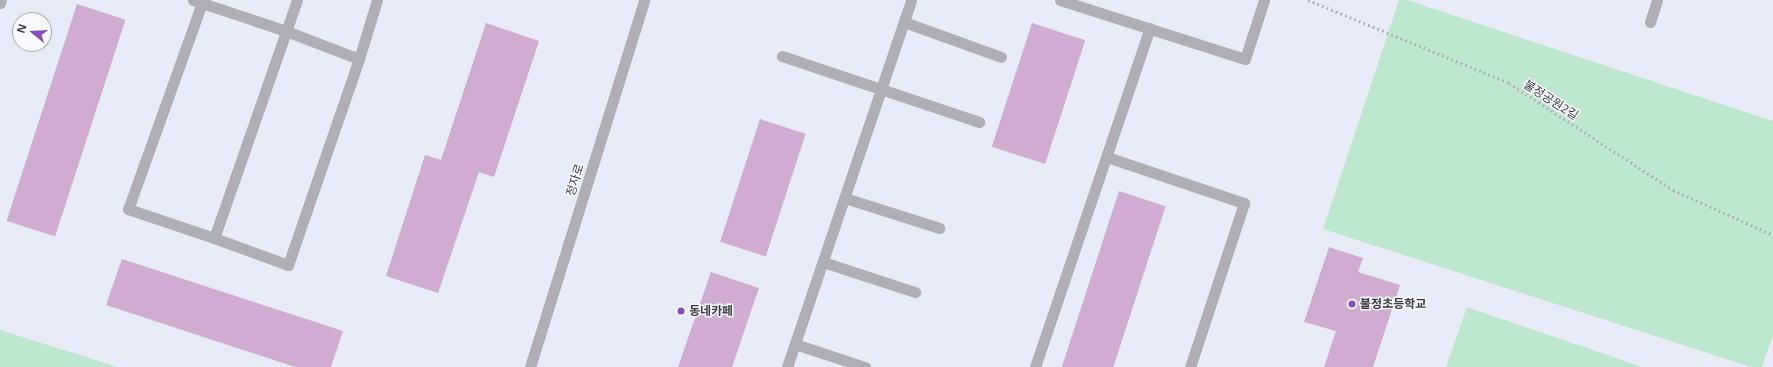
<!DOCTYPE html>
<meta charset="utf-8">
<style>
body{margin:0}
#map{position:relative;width:1773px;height:367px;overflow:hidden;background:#e7ecf8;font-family:"Open Sans","Noto Sans KR",sans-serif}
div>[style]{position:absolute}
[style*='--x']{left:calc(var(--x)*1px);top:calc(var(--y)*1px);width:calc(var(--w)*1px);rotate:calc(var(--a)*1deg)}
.green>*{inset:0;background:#bee8cd}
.building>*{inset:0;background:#cfacd0;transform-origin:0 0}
.path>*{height:2.5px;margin-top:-1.25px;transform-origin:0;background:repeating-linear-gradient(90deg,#aeb2bb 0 2px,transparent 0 5px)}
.service>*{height:11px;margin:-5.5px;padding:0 5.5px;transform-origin:5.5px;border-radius:5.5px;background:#afaeb4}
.tertiary>*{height:11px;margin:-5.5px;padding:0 5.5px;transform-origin:5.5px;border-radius:5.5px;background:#afaeb4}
.dots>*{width:11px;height:11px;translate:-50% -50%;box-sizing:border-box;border:2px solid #f7f9fe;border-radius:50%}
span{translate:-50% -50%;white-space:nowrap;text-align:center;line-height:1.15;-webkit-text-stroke:3px #f7f9fe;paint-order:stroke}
.street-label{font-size:12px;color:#3a3c41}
.poi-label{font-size:12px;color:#3a3c41;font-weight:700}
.left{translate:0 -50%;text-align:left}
.north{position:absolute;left:12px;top:12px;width:40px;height:40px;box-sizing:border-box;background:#f7f9fe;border:1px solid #abadb2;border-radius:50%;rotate:288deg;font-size:11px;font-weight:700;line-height:16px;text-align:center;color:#3a3c41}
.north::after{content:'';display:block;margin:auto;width:14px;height:18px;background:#884cc2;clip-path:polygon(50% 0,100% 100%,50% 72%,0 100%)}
</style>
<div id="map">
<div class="green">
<i style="clip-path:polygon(1399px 0,1407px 0,1773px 121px,1773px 335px,1762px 367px,1751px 367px,1323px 229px)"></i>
<i style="clip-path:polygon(1467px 307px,1642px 367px,1446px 367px)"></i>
<i style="clip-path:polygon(0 330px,118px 367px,0 367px)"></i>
</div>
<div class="building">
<i style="left:77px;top:4px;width:51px;height:228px;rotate:18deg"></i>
<i style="clip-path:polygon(486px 23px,539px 41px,494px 177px,479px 172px,438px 293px,386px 276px,425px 155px,441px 160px)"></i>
<i style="left:1032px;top:23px;width:56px;height:130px;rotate:18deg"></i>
<i style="left:760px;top:119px;width:48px;height:129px;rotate:18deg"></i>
<i style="left:1119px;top:191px;width:49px;height:185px;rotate:18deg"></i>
<i style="clip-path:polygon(1329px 247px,1363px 258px,1358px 272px,1400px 285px,1373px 367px,1324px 367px,1336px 331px,1304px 322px)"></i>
<i style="clip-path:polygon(122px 259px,343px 331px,331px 367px,295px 367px,106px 305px)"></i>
<i style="clip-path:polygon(711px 272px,759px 288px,732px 367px,678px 367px)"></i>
</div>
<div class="path">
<i style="--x:1308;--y:0;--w:217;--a:22.4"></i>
<i style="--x:1509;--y:83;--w:196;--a:33.1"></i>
<i style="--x:1673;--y:190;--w:110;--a:24.2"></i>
</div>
<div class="service">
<i style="--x:193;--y:0;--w:98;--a:18.4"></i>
<i style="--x:286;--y:31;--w:78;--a:21"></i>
<i style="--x:203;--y:0;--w:222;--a:109.7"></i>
<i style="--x:128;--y:209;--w:91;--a:18.6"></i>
<i style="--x:297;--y:0;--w:252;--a:109.2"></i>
<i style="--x:214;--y:238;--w:79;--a:20"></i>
<i style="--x:288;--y:265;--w:218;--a:-71"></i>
<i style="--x:359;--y:59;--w:62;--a:-73"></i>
<i style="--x:1060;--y:0;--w:194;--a:17.7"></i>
<i style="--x:1245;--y:59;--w:62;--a:-72.1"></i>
<i style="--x:0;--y:3;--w:3;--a:-72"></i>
<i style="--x:904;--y:22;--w:103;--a:19.8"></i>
<i style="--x:1650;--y:22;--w:23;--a:-72"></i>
<i style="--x:782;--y:56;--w:208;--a:18.5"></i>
<i style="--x:1107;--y:157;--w:145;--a:18.6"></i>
<i style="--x:1244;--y:203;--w:173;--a:108.2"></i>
<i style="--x:845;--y:198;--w:99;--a:17.7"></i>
<i style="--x:823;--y:262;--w:97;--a:18.1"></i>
<i style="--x:795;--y:344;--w:74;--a:18.2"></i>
<i style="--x:787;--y:367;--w:387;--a:-71.3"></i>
<i style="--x:1035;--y:367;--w:358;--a:-71.3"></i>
</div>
<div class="tertiary">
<i style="--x:530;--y:367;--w:384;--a:-72.7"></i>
</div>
<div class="dots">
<i style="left:1352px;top:304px;background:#884cc2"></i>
<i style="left:681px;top:311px;background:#884cc2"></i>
</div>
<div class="street-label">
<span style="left:1551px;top:100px;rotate:33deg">불정공원2길</span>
<span style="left:575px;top:180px;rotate:-73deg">정자로</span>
</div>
<div class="poi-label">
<span class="left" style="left:1360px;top:304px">불정초등학교</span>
<span class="left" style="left:689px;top:311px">동네카페</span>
</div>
<div class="north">N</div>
</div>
